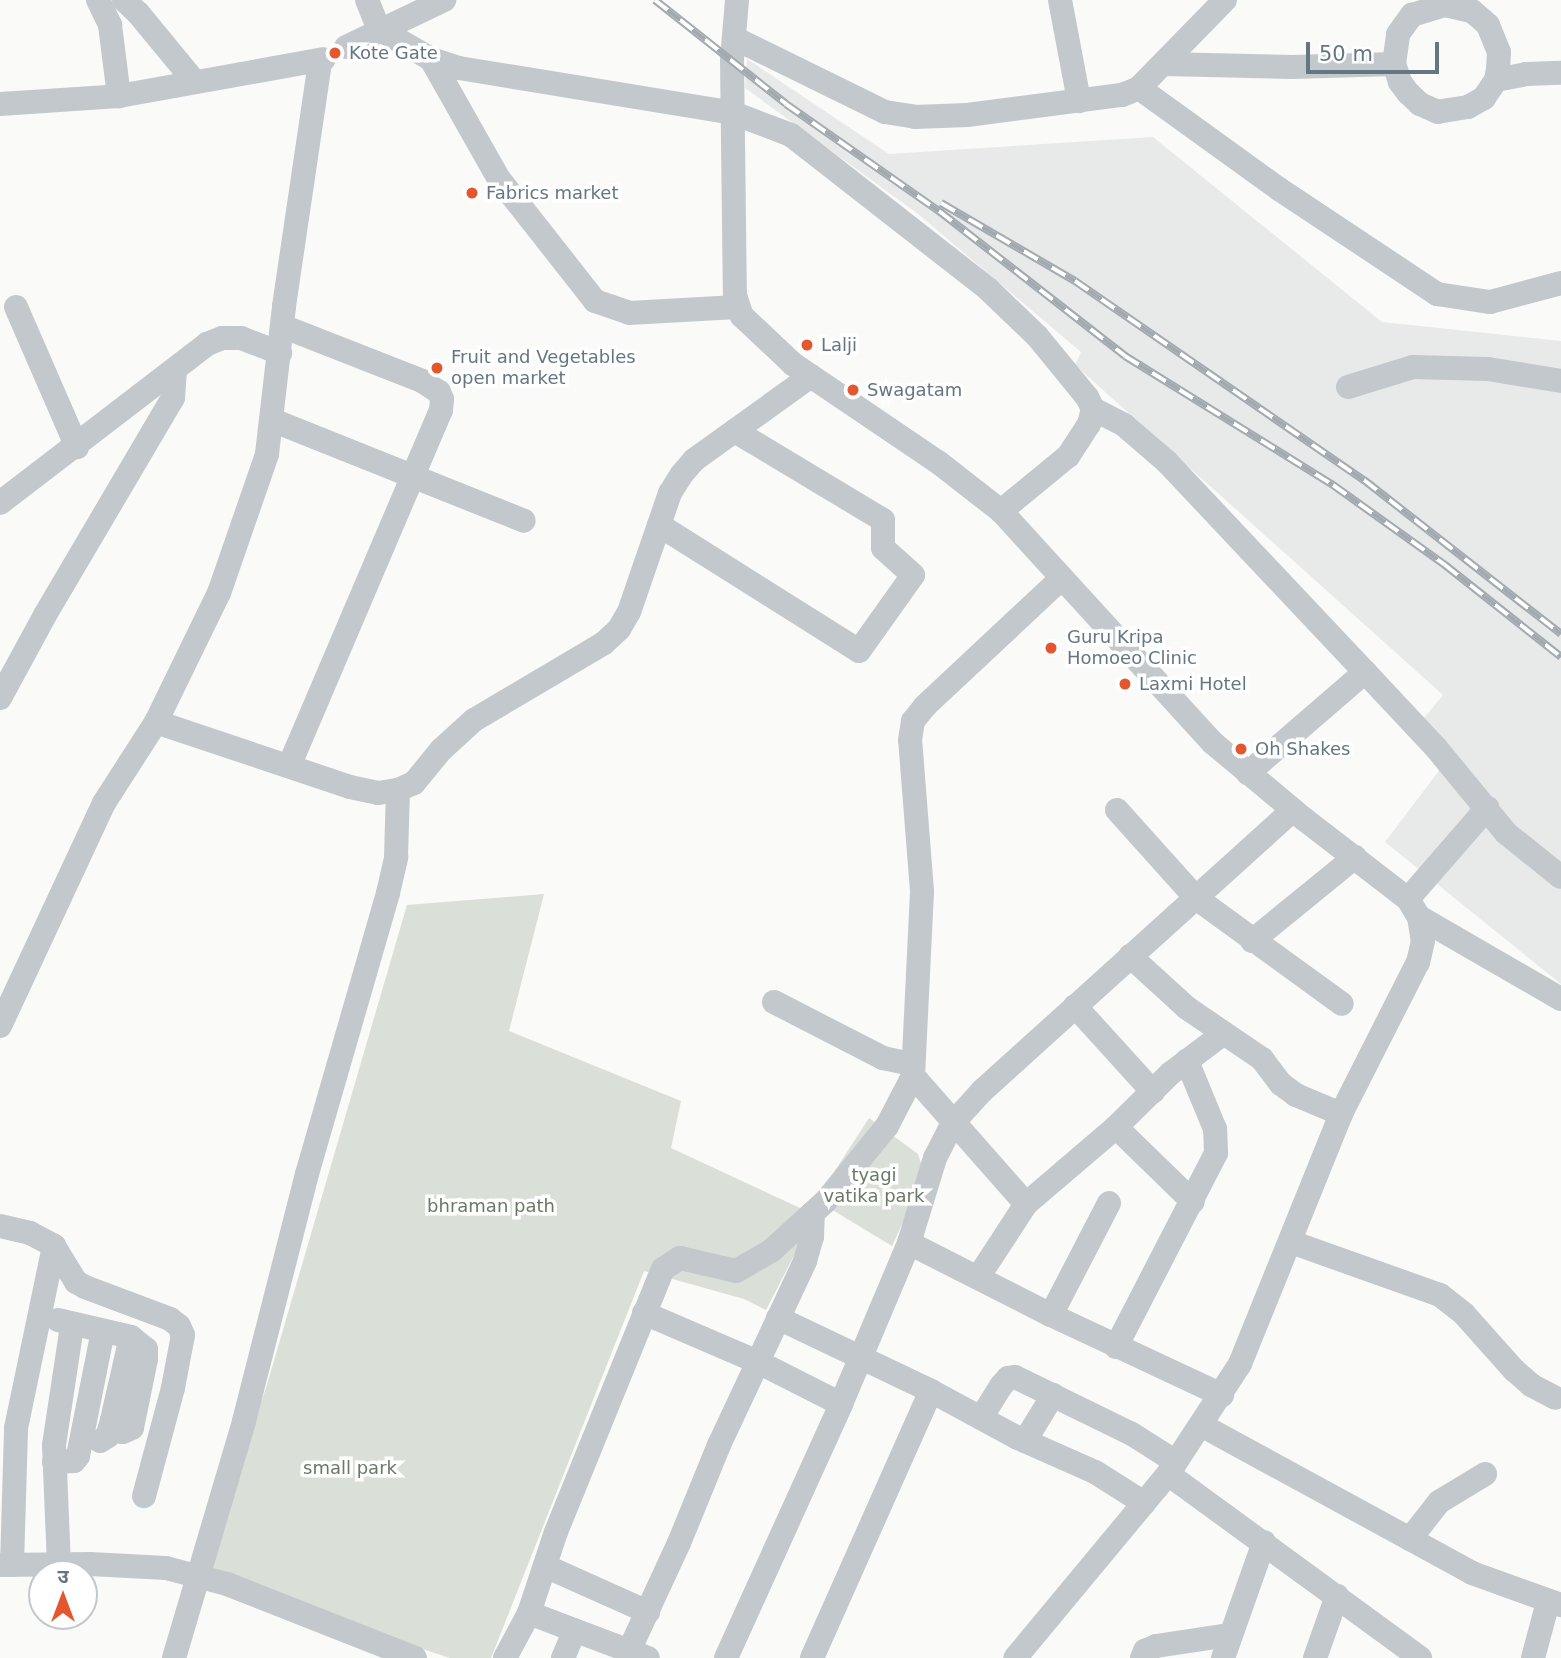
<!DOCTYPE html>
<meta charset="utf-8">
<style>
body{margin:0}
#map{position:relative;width:1561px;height:1658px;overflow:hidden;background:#fafaf8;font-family:"DejaVu Sans","Noto Sans Devanagari",sans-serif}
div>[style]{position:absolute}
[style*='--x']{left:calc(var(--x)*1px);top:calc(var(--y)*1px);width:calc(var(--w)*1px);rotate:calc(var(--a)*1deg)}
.built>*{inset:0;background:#e8e9e9}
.green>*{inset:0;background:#dadfd7}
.minor>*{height:24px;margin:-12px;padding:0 12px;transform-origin:12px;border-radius:12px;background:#c3c8cc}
.rail>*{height:8px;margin-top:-4px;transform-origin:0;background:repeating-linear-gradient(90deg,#fff 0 16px,#a2aab0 0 32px);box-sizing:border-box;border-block:2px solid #a2aab0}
.dots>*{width:19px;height:19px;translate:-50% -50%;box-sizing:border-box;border:4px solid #fff;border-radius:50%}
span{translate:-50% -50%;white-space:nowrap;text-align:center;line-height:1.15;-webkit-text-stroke:7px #fff;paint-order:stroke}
.poi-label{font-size:18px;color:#657683}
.left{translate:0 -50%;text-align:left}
.park-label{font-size:18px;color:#687a64}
.north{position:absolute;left:28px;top:1560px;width:70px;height:70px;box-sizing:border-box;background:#fff;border:2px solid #c1c8cd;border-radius:50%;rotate:0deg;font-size:19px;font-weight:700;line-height:28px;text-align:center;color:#657683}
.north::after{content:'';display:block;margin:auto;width:24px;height:32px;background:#e4572e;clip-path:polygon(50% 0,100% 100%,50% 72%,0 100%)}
.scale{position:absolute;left:1306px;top:42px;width:133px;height:32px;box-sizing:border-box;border:4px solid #657683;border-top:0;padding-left:9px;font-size:21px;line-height:24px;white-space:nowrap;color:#657683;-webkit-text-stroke:5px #fff;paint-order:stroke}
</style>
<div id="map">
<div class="built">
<i style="clip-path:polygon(747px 59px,889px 154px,1153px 137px,1382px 322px,1561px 341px,1561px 984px,1385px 842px,1454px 751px,1420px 723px,1443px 695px,1075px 365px,1081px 352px,918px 214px,745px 88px)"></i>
</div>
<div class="green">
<i style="clip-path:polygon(544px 894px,509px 1031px,681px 1101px,671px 1148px,815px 1215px,766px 1310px,744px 1299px,644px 1271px,491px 1658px,450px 1658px,200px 1576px,266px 1388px,407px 905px)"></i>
<i style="clip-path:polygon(869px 1118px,918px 1154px,925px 1175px,892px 1246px,816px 1200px)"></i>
</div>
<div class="minor">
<i style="--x:98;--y:0;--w:28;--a:64"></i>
<i style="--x:110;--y:25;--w:72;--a:82.8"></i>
<i style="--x:124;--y:0;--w:19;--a:43"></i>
<i style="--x:138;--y:13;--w:88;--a:50.5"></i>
<i style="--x:367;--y:0;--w:31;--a:68"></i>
<i style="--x:379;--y:29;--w:60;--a:30"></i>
<i style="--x:431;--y:59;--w:29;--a:18"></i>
<i style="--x:459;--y:68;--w:278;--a:9.3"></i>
<i style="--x:733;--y:113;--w:62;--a:20.8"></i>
<i style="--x:791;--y:135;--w:250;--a:38"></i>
<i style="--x:988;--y:289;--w:68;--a:43.8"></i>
<i style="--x:1037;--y:336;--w:79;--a:50.7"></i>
<i style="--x:1087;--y:397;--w:13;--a:63"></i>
<i style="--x:1093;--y:409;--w:16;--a:105"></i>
<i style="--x:1089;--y:424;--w:38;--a:123"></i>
<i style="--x:1068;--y:456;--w:87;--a:140.6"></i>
<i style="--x:737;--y:0;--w:59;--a:94.8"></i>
<i style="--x:732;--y:59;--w:236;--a:89.3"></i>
<i style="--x:735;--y:295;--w:22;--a:72"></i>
<i style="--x:742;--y:316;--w:70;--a:43.3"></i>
<i style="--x:793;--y:364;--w:175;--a:34.1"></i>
<i style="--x:938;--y:462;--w:80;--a:37.9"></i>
<i style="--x:1001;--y:511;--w:314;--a:47.6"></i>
<i style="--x:1213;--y:743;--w:119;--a:39.9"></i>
<i style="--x:1304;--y:819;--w:131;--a:37.6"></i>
<i style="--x:1408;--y:899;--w:21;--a:59"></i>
<i style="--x:1419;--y:917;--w:24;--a:81"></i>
<i style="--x:1423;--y:941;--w:22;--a:103"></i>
<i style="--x:1418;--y:962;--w:170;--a:116.9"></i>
<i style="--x:1341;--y:1114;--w:270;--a:112"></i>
<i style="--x:1240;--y:1364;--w:131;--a:123.2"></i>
<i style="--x:1168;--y:1474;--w:239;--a:129.7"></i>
<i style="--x:1060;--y:0;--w:103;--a:79.3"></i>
<i style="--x:1445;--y:5;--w:28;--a:13"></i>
<i style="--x:1472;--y:11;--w:21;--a:41"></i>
<i style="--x:1488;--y:25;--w:29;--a:68"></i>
<i style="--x:1499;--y:52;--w:17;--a:93"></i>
<i style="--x:1498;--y:69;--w:11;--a:100"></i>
<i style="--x:1496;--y:80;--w:22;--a:124"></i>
<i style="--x:1484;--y:98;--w:18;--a:151"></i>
<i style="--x:1468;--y:107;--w:30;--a:171"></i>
<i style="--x:1438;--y:112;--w:20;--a:-156"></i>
<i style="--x:1420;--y:104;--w:16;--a:-137"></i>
<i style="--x:1408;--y:93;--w:14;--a:-126"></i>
<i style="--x:1400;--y:82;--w:19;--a:-108"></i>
<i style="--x:1394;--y:64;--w:30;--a:-82"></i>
<i style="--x:1398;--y:34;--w:24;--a:-54"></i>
<i style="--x:1412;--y:15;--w:34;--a:-17"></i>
<i style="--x:734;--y:38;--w:168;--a:26.1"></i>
<i style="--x:885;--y:112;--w:30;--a:9"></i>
<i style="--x:915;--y:117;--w:52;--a:-2.2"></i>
<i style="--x:967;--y:115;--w:156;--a:-7.4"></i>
<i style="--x:1122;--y:95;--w:18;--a:-22"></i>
<i style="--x:1139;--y:88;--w:123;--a:-45.7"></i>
<i style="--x:346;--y:47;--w:109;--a:-25.6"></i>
<i style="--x:431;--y:59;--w:138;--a:60.5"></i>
<i style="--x:499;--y:179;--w:155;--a:51.8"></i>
<i style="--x:595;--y:301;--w:36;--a:19"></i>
<i style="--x:629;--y:313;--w:108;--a:-3.2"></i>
<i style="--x:1163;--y:64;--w:129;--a:1.3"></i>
<i style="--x:1292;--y:67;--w:102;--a:-1.7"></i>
<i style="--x:1496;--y:80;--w:31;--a:-11"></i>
<i style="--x:1526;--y:74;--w:35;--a:-2"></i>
<i style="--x:1139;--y:88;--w:173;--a:35.8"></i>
<i style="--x:1279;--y:189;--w:190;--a:33.6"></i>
<i style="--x:1437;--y:294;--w:54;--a:8.6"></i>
<i style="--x:1490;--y:302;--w:73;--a:-15"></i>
<i style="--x:0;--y:104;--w:119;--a:-3.8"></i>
<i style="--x:119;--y:96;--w:208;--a:-10.2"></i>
<i style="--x:16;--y:307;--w:153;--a:66.5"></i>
<i style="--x:282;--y:326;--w:150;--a:21.4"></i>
<i style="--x:422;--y:381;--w:20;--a:33"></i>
<i style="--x:439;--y:392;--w:8;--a:67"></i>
<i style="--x:442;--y:399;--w:11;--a:95"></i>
<i style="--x:441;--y:410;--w:387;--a:113.1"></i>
<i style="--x:1348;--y:387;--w:68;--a:-17.1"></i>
<i style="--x:1413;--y:367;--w:75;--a:1.5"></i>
<i style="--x:1488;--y:369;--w:74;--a:9.3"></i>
<i style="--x:1093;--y:409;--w:35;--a:27"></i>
<i style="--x:1124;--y:425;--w:57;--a:40.7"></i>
<i style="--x:1167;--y:462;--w:289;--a:46.7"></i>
<i style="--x:1365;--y:672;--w:155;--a:139.2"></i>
<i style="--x:272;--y:420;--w:271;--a:21.8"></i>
<i style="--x:0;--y:503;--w:261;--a:-37.5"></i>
<i style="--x:207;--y:344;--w:16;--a:-22"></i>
<i style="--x:222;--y:338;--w:19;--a:0"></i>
<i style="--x:241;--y:338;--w:42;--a:21"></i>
<i style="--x:659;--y:525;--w:236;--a:32.2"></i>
<i style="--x:859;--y:651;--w:93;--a:-54.6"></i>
<i style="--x:913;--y:575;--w:40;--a:-138"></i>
<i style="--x:883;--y:548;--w:28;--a:-90"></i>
<i style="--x:883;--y:520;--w:173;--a:-149"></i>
<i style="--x:1365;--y:672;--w:105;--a:46.9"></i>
<i style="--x:1437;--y:749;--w:109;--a:50.6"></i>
<i style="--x:1506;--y:833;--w:70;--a:38.7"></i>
<i style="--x:0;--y:698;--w:94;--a:-61.5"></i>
<i style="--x:45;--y:615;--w:252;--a:-59.5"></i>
<i style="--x:173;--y:398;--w:28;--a:-86"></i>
<i style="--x:156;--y:722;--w:205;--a:18.5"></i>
<i style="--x:350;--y:787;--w:29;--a:12"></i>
<i style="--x:378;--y:793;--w:20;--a:-9"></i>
<i style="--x:398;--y:790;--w:17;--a:-24"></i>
<i style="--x:414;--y:783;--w:43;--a:-50.7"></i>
<i style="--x:441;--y:750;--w:45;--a:-42.3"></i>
<i style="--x:474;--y:720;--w:151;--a:-30.6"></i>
<i style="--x:604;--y:643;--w:21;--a:-43"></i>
<i style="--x:619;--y:629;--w:20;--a:-60"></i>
<i style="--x:629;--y:612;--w:126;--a:-71"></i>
<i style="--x:670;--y:493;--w:22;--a:-58"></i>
<i style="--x:682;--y:474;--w:18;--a:-49"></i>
<i style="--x:694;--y:460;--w:144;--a:-35.7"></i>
<i style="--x:1117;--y:810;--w:118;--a:48.1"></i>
<i style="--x:1196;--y:898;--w:180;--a:36"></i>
<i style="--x:1408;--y:899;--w:121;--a:-49"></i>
<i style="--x:1419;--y:917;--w:164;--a:30"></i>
<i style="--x:1252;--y:941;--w:133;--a:-39.2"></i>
<i style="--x:1130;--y:956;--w:77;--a:42.4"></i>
<i style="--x:1187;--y:1008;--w:91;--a:34.2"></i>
<i style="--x:1262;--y:1059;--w:31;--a:53"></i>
<i style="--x:1281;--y:1084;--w:19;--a:36"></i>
<i style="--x:1296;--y:1095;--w:49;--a:22.9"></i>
<i style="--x:774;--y:1002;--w:123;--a:27.2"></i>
<i style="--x:883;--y:1058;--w:30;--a:12"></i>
<i style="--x:1075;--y:1006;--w:116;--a:47.8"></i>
<i style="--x:0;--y:1026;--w:246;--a:-65"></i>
<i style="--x:104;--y:803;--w:96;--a:-57.3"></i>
<i style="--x:156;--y:722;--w:144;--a:-64"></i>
<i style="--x:219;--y:593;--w:147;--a:-70.9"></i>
<i style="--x:267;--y:454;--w:149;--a:-83.4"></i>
<i style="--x:284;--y:306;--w:248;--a:-81.6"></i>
<i style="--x:1116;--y:1127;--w:77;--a:-44.5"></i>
<i style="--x:1171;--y:1073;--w:66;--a:-37"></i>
<i style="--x:1026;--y:1204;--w:171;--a:-131.4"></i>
<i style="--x:913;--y:1076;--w:185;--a:-87.2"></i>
<i style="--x:922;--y:891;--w:151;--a:-94.5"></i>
<i style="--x:910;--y:740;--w:19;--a:-81"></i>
<i style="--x:913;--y:721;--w:19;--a:-51"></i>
<i style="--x:925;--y:706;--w:187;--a:-43.1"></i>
<i style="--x:0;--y:1226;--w:31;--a:13"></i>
<i style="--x:30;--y:1233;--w:27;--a:28"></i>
<i style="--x:54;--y:1246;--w:42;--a:58.6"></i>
<i style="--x:76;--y:1282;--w:10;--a:29"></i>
<i style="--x:85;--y:1287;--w:91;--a:20.6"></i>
<i style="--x:170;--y:1319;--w:11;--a:38"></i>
<i style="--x:179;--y:1326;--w:10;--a:66"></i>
<i style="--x:183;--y:1335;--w:54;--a:100.7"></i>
<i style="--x:173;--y:1388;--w:112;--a:105"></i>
<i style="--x:1291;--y:1242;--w:158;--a:19.6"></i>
<i style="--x:1440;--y:1295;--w:31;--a:38"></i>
<i style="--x:1464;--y:1314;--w:75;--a:48.2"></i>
<i style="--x:1514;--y:1370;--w:23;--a:41"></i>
<i style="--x:1531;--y:1385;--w:27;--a:28"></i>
<i style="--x:909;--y:1243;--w:89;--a:-73"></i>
<i style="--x:935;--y:1158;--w:38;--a:-63"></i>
<i style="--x:952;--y:1124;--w:45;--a:-47.7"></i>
<i style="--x:982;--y:1091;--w:419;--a:-42.1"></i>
<i style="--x:979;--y:1276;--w:86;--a:-56.9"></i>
<i style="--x:1026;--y:1204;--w:118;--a:-40.5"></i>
<i style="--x:1116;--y:1127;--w:107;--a:44.2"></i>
<i style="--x:644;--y:1313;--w:124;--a:23.3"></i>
<i style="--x:758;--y:1362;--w:93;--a:26.8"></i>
<i style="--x:1051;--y:1315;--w:126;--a:-62.6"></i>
<i style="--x:778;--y:1318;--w:170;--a:25.5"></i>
<i style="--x:931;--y:1391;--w:99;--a:28.4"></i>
<i style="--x:1018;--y:1438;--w:84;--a:23.8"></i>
<i style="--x:1095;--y:1472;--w:58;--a:32.3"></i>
<i style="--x:58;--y:1320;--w:75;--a:13.1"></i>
<i style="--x:131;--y:1337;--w:19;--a:39"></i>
<i style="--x:146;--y:1349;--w:10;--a:90"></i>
<i style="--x:146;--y:1359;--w:70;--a:101.5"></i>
<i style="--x:132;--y:1428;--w:10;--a:156"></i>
<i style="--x:123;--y:1432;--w:14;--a:-172"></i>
<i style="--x:1116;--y:1347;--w:218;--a:-62.7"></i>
<i style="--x:1216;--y:1153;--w:24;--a:-92"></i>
<i style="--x:1215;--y:1129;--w:74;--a:-112.4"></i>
<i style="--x:981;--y:1418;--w:39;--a:-58"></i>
<i style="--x:1002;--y:1385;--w:9;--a:-49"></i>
<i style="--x:1008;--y:1378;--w:7;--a:-8"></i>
<i style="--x:1015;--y:1377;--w:130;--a:26"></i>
<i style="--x:1132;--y:1434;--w:52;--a:32.5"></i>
<i style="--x:1201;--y:1425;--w:309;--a:28.6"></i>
<i style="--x:1472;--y:1573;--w:95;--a:19.8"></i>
<i style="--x:100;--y:1441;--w:9;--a:-32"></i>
<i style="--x:108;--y:1436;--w:16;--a:-76"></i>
<i style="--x:112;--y:1420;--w:85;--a:-77.1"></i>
<i style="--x:1025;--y:1441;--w:54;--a:-58.7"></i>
<i style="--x:54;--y:1462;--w:20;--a:-3"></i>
<i style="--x:74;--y:1461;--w:6;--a:-51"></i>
<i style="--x:78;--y:1456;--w:127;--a:-78.7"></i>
<i style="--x:1168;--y:1474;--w:312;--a:36.1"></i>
<i style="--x:1410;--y:1539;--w:47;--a:-51.9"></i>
<i style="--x:1439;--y:1502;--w:54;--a:-31.3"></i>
<i style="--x:0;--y:1565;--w:90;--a:-0.6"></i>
<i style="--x:90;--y:1564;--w:76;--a:3"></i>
<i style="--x:166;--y:1568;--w:63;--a:14.7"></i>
<i style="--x:227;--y:1584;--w:202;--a:21.5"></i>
<i style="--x:12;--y:1565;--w:137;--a:-88.3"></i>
<i style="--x:16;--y:1428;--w:186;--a:-78.2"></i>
<i style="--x:59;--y:1565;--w:120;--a:-92.4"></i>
<i style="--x:54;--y:1445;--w:120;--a:-81.4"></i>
<i style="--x:545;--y:1566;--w:113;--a:24.1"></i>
<i style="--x:529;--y:1613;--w:127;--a:20.7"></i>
<i style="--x:629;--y:1651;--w:119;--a:-65.2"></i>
<i style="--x:679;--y:1543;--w:106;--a:-67.8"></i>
<i style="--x:719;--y:1445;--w:203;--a:-64.9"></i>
<i style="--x:805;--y:1261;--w:25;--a:-74"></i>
<i style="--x:812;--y:1237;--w:24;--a:-88"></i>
<i style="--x:174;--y:1658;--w:247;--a:-73.5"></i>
<i style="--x:244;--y:1421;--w:255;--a:-75.7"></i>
<i style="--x:307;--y:1174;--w:292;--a:-73.9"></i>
<i style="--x:388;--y:893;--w:37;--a:-77"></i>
<i style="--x:396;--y:857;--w:67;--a:-88.3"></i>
<i style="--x:505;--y:1658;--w:51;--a:-61.9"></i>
<i style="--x:529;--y:1613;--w:85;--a:-71.6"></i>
<i style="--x:556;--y:1532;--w:284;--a:-67.9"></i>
<i style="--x:663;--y:1269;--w:20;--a:-33"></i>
<i style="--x:680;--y:1258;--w:57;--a:13.1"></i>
<i style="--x:736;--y:1271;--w:40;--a:-29.7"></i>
<i style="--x:771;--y:1251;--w:74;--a:-42.3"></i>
<i style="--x:826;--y:1201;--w:97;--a:-50.9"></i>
<i style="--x:887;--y:1126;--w:56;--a:-62.5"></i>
<i style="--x:563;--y:1658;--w:30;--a:-67"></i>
<i style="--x:726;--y:1658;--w:279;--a:-65.6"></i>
<i style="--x:841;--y:1404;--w:175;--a:-67.1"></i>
<i style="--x:909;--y:1243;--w:159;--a:26.9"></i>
<i style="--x:1051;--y:1315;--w:189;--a:25.1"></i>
<i style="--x:812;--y:1658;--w:292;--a:-66"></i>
<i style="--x:1142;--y:1658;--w:8;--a:-67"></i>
<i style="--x:1145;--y:1651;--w:12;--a:-24"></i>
<i style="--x:1156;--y:1646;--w:75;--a:-8.5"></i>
<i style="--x:1223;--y:1658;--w:123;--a:-70.5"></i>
<i style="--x:1315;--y:1658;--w:66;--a:-70.5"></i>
<i style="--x:1533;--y:1658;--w:58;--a:-75"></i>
</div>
<div class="rail">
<i style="--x:655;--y:0;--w:167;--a:38.4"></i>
<i style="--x:786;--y:104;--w:187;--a:35"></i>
<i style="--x:939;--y:211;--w:236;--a:37.9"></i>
<i style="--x:1125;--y:356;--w:245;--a:31.8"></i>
<i style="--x:1333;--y:485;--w:138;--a:35.5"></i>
<i style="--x:1445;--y:565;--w:148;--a:38.4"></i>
<i style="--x:941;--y:203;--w:155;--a:30.2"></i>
<i style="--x:1075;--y:281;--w:351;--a:34.6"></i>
<i style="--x:1364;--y:480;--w:250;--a:38"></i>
</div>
<div class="dots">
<i style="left:335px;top:53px;background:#e4572e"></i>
<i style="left:472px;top:193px;background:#e4572e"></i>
<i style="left:807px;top:345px;background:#e4572e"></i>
<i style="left:437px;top:368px;background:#e4572e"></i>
<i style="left:853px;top:390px;background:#e4572e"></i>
<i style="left:1051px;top:648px;background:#e4572e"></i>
<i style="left:1125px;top:684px;background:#e4572e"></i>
<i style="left:1241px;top:749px;background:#e4572e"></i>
</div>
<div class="poi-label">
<span class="left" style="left:349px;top:53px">Kote Gate</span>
<span class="left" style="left:486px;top:193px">Fabrics market</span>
<span class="left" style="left:821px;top:345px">Lalji</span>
<span class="left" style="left:451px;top:368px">Fruit and Vegetables<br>open market</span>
<span class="left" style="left:867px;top:390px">Swagatam</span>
<span class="left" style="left:1067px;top:648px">Guru Kripa<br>Homoeo Clinic</span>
<span class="left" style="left:1139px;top:684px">Laxmi Hotel</span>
<span class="left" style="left:1255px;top:749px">Oh Shakes</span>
</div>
<div class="park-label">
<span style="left:874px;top:1186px">tyagi<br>vatika park</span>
<span style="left:491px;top:1206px">bhraman path</span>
<span style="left:350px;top:1468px">small park</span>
</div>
<div class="north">उ</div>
<div class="scale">50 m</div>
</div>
